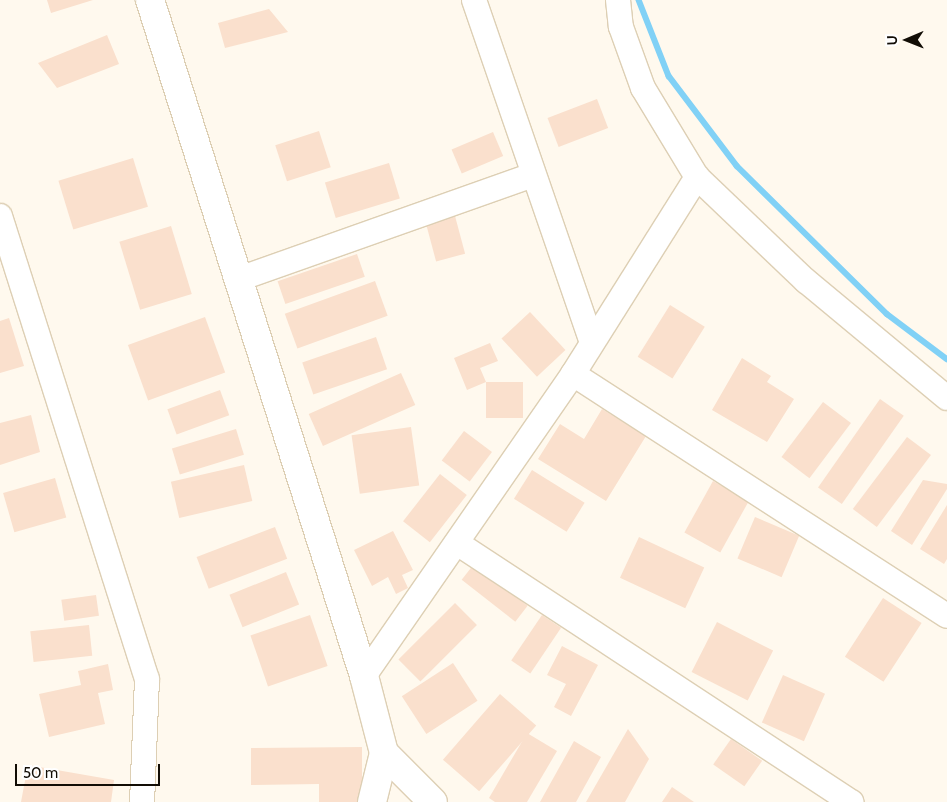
<!DOCTYPE html>
<style>
body{margin:0}
#map{position:relative;width:947px;height:802px;overflow:hidden;background:#fff9ee;font-family:Cabin,sans-serif}
div>[style]{position:absolute}
[style*='--x']{left:calc(var(--x)*1px);top:calc(var(--y)*1px);width:calc(var(--w)*1px);rotate:calc(var(--a)*1deg)}
.stream>*{height:5.5px;margin:-2.75px;padding:0 2.75px;transform-origin:2.75px;border-radius:2.75px;background:#81d1f6}
.building>*{inset:0;background:#fae0cd;transform-origin:0 0}
.roads{filter:drop-shadow(1px 0 #ddcfb4) drop-shadow(-1px 0 #ddcfb4) drop-shadow(0 1px #ddcfb4) drop-shadow(0 -1px #ddcfb4)}
.minor>*{height:24px;margin:-12px;padding:0 12px;transform-origin:12px;border-radius:12px;background:#fff}
.secondary>*{height:28px;margin:-14px;padding:0 14px;transform-origin:14px;border-radius:14px;background:#fff}
span{translate:-50% -50%;white-space:nowrap;text-align:center;line-height:1.15;-webkit-text-stroke:4.5px #fff;paint-order:stroke}
.north{position:absolute;left:882px;top:15px;width:50px;height:50px;-webkit-text-stroke:4px #fff;paint-order:stroke;rotate:269deg;font-size:14px;font-weight:700;line-height:20px;text-align:center;color:#120d05}
.north::after{content:'';display:block;margin:auto;width:18px;height:22px;background:#120d05;clip-path:polygon(50% 0,100% 100%,50% 72%,0 100%)}
.scale{position:absolute;left:15px;top:764px;width:145px;height:22px;box-sizing:border-box;border:2px solid #120d05;border-top:0;padding-left:6px;font-size:15px;line-height:18px;white-space:nowrap;color:#120d05;-webkit-text-stroke:4px #fff;paint-order:stroke}
</style>
<div id="map">
<div class="stream">
<i style="--x:639;--y:0;--w:82;--a:68.5"></i>
<i style="--x:669;--y:76;--w:113;--a:52.9"></i>
<i style="--x:737;--y:166;--w:211;--a:44.6"></i>
<i style="--x:887;--y:314;--w:75;--a:36.9"></i>
</div>
<div class="building">
<i style="clip-path:polygon(47px 0,93px 0,51px 13px)"></i>
<i style="clip-path:polygon(269px 9px,288px 32px,225px 48px,218px 23px)"></i>
<i style="clip-path:polygon(107px 35px,119px 64px,57px 88px,38px 63px)"></i>
<i style="left:597px;top:99px;width:31px;height:53px;rotate:69deg"></i>
<i style="left:319px;top:131px;width:38px;height:46px;rotate:72deg"></i>
<i style="left:493px;top:132px;width:26px;height:45px;rotate:67deg"></i>
<i style="left:133px;top:158px;width:51px;height:78px;rotate:73deg"></i>
<i style="left:389px;top:163px;width:37px;height:67px;rotate:73deg"></i>
<i style="left:455px;top:216px;width:39px;height:30px;rotate:75deg"></i>
<i style="left:171px;top:226px;width:71px;height:54px;rotate:73deg"></i>
<i style="left:357px;top:254px;width:24px;height:84px;rotate:71deg"></i>
<i style="left:375px;top:281px;width:37px;height:96px;rotate:70deg"></i>
<i style="left:670px;top:305px;width:41px;height:61px;rotate:32deg"></i>
<i style="left:530px;top:312px;width:52px;height:39px;rotate:47deg"></i>
<i style="left:205px;top:317px;width:59px;height:82px;rotate:70deg"></i>
<i style="clip-path:polygon(9px 318px,24px 366px,0 373px,0 321px)"></i>
<i style="left:376px;top:337px;width:34px;height:78px;rotate:71deg"></i>
<i style="clip-path:polygon(490px 343px,498px 361px,480px 368px,486px 382px,467px 390px,454px 358px)"></i>
<i style="clip-path:polygon(742px 358px,771px 376px,767px 382px,794px 399px,767px 442px,712px 410px)"></i>
<i style="left:401px;top:373px;width:35px;height:101px;rotate:66deg"></i>
<i style="left:486px;top:382px;width:37px;height:36px"></i>
<i style="left:220px;top:390px;width:27px;height:56px;rotate:70deg"></i>
<i style="left:880px;top:399px;width:29px;height:108px;rotate:35deg"></i>
<i style="left:823px;top:402px;width:35px;height:69px;rotate:37deg"></i>
<i style="clip-path:polygon(602px 409px,646px 436px,606px 501px,538px 459px,560px 424px,584px 439px)"></i>
<i style="clip-path:polygon(31px 415px,40px 452px,0 465px,0 423px)"></i>
<i style="left:411px;top:427px;width:59px;height:60px;rotate:82deg"></i>
<i style="left:236px;top:429px;width:27px;height:67px;rotate:73deg"></i>
<i style="left:464px;top:431px;width:35px;height:37px;rotate:37deg"></i>
<i style="left:907px;top:437px;width:30px;height:90px;rotate:37deg"></i>
<i style="left:244px;top:465px;width:37px;height:75px;rotate:77deg"></i>
<i style="left:532px;top:470px;width:62px;height:34px;rotate:32deg"></i>
<i style="left:440px;top:474px;width:34px;height:60px;rotate:38deg"></i>
<i style="left:55px;top:478px;width:41px;height:54px;rotate:74deg"></i>
<i style="clip-path:polygon(923px 480px,947px 484px,947px 489px,912px 545px,891px 531px)"></i>
<i style="left:713px;top:481px;width:41px;height:59px;rotate:29deg"></i>
<i style="clip-path:polygon(947px 505px,947px 559px,944px 564px,920px 549px)"></i>
<i style="left:755px;top:517px;width:48px;height:45px;rotate:23deg"></i>
<i style="left:275px;top:527px;width:34px;height:84px;rotate:69deg"></i>
<i style="clip-path:polygon(393px 531px,413px 570px,402px 575px,408px 588px,396px 594px,388px 577px,372px 586px,354px 550px)"></i>
<i style="left:639px;top:537px;width:72px;height:45px;rotate:25deg"></i>
<i style="left:474px;top:564px;width:68px;height:20px;rotate:38deg"></i>
<i style="left:286px;top:572px;width:35px;height:61px;rotate:68deg"></i>
<i style="left:96px;top:595px;width:21px;height:35px;rotate:82deg"></i>
<i style="left:883px;top:598px;width:46px;height:70px;rotate:33deg"></i>
<i style="left:455px;top:603px;width:31px;height:80px;rotate:45deg"></i>
<i style="left:310px;top:615px;width:54px;height:63px;rotate:71deg"></i>
<i style="left:542px;top:615px;width:23px;height:55px;rotate:34deg"></i>
<i style="left:717px;top:622px;width:63px;height:56px;rotate:27deg"></i>
<i style="left:89px;top:625px;width:31px;height:59px;rotate:84deg"></i>
<i style="clip-path:polygon(562px 646px,598px 665px,571px 716px,554px 707px,566px 684px,547px 675px)"></i>
<i style="left:453px;top:663px;width:45px;height:61px;rotate:57deg"></i>
<i style="clip-path:polygon(108px 664px,113px 690px,98px 693px,105px 724px,49px 737px,39px 694px,81px 685px,78px 671px)"></i>
<i style="left:783px;top:675px;width:46px;height:52px;rotate:24deg"></i>
<i style="left:500px;top:694px;width:48px;height:87px;rotate:41deg"></i>
<i style="clip-path:polygon(628px 729px,649px 759px,625px 802px,586px 802px)"></i>
<i style="clip-path:polygon(527px 733px,557px 751px,527px 802px,495px 802px,489px 798px)"></i>
<i style="left:731px;top:739px;width:38px;height:31px;rotate:35deg"></i>
<i style="clip-path:polygon(574px 741px,601px 757px,576px 802px,540px 802px)"></i>
<i style="clip-path:polygon(362px 747px,362px 802px,319px 802px,319px 784px,251px 785px,251px 748px)"></i>
<i style="clip-path:polygon(28px 765px,114px 780px,111px 802px,21px 802px)"></i>
<i style="clip-path:polygon(672px 787px,694px 802px,662px 802px)"></i>
</div>
<div class="roads">
<div class="minor">
<i style="--x:474;--y:0;--w:362;--a:71"></i>
<i style="--x:618;--y:0;--w:27;--a:84"></i>
<i style="--x:621;--y:27;--w:65;--a:70.2"></i>
<i style="--x:643;--y:88;--w:104;--a:58.8"></i>
<i style="--x:697;--y:177;--w:151;--a:43.7"></i>
<i style="--x:806;--y:281;--w:183;--a:39.7"></i>
<i style="--x:0;--y:216;--w:486;--a:72.4"></i>
<i style="--x:147;--y:679;--w:123;--a:92.3"></i>
<i style="--x:239;--y:279;--w:312;--a:-19.5"></i>
<i style="--x:573;--y:374;--w:445;--a:32.9"></i>
<i style="--x:457;--y:543;--w:472;--a:33.3"></i>
<i style="--x:364;--y:676;--w:367;--a:-55.3"></i>
<i style="--x:573;--y:374;--w:233;--a:-57.8"></i>
</div>
<div class="secondary">
<i style="--x:150;--y:0;--w:709;--a:72.43"></i>
<i style="--x:364;--y:676;--w:80;--a:75.4"></i>
<i style="--x:384;--y:753;--w:69;--a:45"></i>
<i style="--x:372;--y:802;--w:50;--a:-76.2"></i>
</div>
</div>
<div class="north">U</div>
<div class="scale">50 m</div>
</div>
